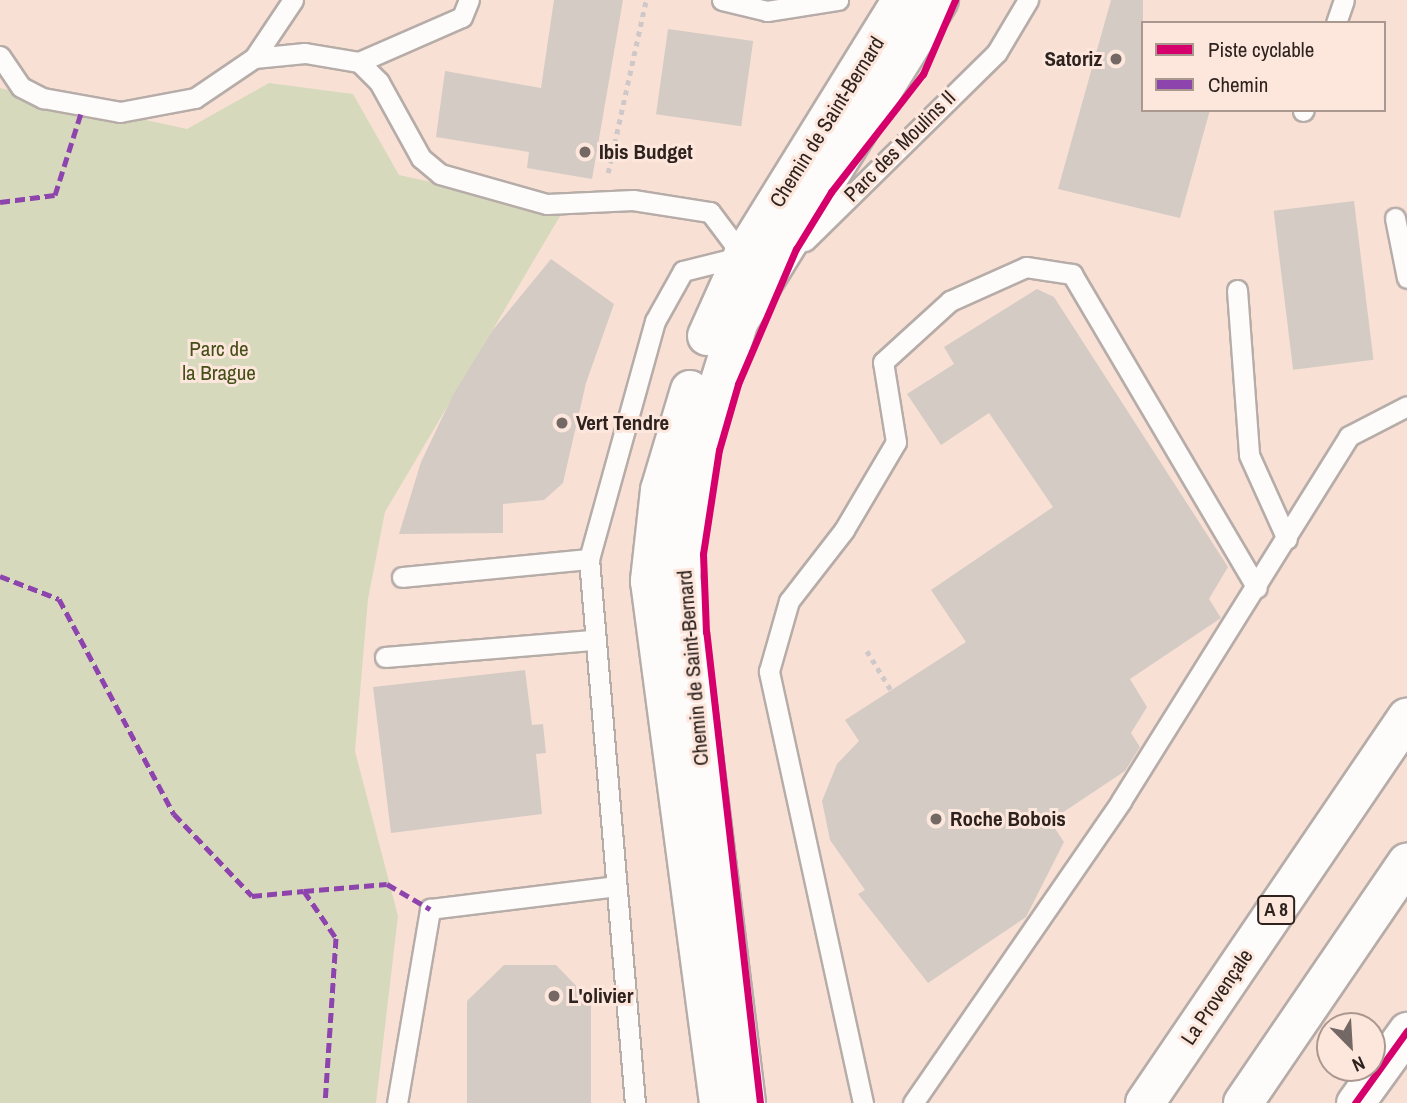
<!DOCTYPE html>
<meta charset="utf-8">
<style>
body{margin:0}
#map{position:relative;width:1407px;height:1103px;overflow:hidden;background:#f5e9e4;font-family:"Archivo Narrow",sans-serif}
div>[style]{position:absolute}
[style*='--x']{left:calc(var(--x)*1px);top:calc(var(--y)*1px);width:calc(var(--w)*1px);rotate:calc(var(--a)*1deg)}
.built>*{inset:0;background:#f9e0d5}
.green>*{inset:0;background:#d7d9bc}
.building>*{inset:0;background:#d3cbc4;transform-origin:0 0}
.path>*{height:4.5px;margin-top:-2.25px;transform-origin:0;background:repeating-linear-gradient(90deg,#cec9c8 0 5px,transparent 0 10px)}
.roads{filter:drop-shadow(2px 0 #b6aca8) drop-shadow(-2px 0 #b6aca8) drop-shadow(0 2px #b6aca8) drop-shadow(0 -2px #b6aca8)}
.lane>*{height:19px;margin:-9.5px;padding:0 9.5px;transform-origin:9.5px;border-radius:9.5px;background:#fefcfb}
.street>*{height:37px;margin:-18.5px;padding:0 18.5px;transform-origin:18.5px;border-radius:18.5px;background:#fefcfb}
.secondary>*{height:38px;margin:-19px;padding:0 19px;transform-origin:19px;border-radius:19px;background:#fefcfb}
.highway>*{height:38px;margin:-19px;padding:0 19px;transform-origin:19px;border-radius:19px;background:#fefcfb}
.quiet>*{height:5px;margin-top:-2.5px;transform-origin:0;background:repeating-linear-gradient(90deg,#8e44ad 0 10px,transparent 0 15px)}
.cycleway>*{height:7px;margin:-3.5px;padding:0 3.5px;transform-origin:3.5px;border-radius:3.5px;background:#d6006c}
.dots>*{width:19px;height:19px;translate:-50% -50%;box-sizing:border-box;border:4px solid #fde6dc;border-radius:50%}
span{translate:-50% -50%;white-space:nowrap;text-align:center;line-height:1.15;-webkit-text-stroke:6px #fde6dc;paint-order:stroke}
.shield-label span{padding:2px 5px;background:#fde6dc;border:2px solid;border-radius:5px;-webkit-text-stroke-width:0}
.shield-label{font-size:19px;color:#2d221e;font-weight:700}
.poi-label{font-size:21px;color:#2d221e;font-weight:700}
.right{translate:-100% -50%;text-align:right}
.left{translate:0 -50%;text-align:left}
.street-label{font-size:21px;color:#2d221e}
.park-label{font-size:21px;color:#444f17}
.legend{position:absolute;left:1141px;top:21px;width:245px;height:91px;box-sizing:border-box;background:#fde6dc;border:2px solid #aa9890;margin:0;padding:9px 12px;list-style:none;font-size:21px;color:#2d221e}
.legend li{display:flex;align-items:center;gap:14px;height:35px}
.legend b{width:35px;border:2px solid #aa9890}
.north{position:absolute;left:1316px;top:1012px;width:70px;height:70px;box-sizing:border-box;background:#fde6dc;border:2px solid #aa9890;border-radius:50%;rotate:156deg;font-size:19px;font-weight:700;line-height:28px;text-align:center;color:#2d221e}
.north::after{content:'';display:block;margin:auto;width:24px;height:32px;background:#736863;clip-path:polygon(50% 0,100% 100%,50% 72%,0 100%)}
</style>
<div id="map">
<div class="built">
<i style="clip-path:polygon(evenodd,0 0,1407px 0,1407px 1103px,0 1103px,0 0,1143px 23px,1384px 23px,1384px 110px,1143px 110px,1143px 23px,0 0,1330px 1026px,1372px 1026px,1372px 1068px,1330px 1068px,1330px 1026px)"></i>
</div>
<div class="green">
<i style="clip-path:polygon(269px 83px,353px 94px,399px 175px,563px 211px,385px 512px,368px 599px,355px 751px,398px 916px,376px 1103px,0 1103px,0 88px,187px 129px)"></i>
</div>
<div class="building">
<i style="clip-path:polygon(554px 0,623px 0,592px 179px,527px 168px,529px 152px,436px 137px,445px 71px,541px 88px)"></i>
<i style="clip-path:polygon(1111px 0,1143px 0,1143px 110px,1210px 110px,1180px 218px,1058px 189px)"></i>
<i style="left:668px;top:29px;width:86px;height:86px;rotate:8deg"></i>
<i style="left:1354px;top:201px;width:160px;height:81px;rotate:83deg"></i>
<i style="clip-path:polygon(551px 259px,614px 304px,586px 383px,563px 483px,544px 500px,503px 504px,503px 533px,399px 534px,421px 462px,453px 395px,492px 331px)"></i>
<i style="clip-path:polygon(1037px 289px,1054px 297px,1228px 567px,1209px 599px,1221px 618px,1130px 679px,1147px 707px,1131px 733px,1140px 747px,1125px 771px,1050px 821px,1064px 842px,1026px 917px,928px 983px,858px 894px,865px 890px,830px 840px,822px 801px,837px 764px,859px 741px,845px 720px,966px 642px,931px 590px,1053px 507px,989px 413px,941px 445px,907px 394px,954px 364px,944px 347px)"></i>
<i style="clip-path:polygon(525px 670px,532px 725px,543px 724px,546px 753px,536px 754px,542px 814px,391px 833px,373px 687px)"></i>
<i style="clip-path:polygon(504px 965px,556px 965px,591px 1001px,591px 1103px,467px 1103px,467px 1001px)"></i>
</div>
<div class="path">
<i style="--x:608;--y:173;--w:177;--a:-77.6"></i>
<i style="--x:867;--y:651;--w:46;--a:58.4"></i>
</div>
<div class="roads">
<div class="lane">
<i style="--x:722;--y:0;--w:46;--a:13.7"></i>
<i style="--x:767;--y:11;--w:72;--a:-8.8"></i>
<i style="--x:1336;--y:23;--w:24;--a:-71"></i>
<i style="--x:0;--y:56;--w:37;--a:56"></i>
<i style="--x:21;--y:87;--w:25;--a:27"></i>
<i style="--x:43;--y:98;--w:78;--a:10.3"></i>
<i style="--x:120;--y:112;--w:76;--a:-10.6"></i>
<i style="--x:195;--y:98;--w:71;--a:-34.1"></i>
<i style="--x:254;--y:58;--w:51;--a:-5.6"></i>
<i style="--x:305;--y:53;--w:55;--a:9.5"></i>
<i style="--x:359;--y:62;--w:28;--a:45"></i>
<i style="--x:379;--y:82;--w:87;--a:61.1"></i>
<i style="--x:421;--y:158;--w:25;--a:40"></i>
<i style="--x:440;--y:174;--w:111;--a:15.7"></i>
<i style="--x:547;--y:204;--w:86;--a:-2.7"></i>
<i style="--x:633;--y:200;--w:78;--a:8.9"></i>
<i style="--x:710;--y:212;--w:55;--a:53.1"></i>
<i style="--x:743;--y:256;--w:62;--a:166"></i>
<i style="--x:683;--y:271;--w:57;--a:119.2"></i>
<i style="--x:655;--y:321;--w:247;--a:105.5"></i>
<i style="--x:589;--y:559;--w:546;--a:85.17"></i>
<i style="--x:254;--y:58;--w:70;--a:-56.1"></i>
<i style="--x:359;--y:62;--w:112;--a:-23.6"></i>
<i style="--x:462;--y:17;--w:18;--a:-68"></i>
<i style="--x:1303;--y:111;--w:1;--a:-45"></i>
<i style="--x:1395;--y:218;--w:61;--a:78.7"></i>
<i style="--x:805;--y:241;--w:269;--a:-44.5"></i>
<i style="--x:997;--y:52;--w:61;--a:-59.2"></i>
<i style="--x:1237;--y:290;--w:165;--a:85.8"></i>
<i style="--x:1249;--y:455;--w:92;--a:65.7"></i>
<i style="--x:402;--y:577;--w:188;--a:-5.5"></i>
<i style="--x:385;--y:657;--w:210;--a:-4.7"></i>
<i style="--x:397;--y:1103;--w:197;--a:-80.3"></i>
<i style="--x:430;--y:909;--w:187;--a:-7"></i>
<i style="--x:863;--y:1103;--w:442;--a:-102.3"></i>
<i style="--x:769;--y:671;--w:73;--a:-74.1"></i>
<i style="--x:789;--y:601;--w:90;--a:-52.2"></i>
<i style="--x:844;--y:530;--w:102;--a:-59.4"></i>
<i style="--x:896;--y:442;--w:81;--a:-99.2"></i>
<i style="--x:883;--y:362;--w:91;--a:-42.3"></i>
<i style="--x:950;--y:301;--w:83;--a:-24.1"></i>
<i style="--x:1026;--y:267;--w:47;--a:8.7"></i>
<i style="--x:1072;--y:274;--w:364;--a:59.5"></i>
<i style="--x:913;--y:1103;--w:367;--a:-55.4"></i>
<i style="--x:1121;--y:801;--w:430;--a:-58"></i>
<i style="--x:1349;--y:436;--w:65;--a:-27.3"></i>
</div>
<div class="street">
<i style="--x:1355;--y:1103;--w:89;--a:-54.2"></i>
</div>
<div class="secondary">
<i style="--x:707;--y:336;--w:88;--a:-65.8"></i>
<i style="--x:743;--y:256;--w:301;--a:-58.2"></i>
<i style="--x:690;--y:390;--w:104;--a:106.7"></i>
<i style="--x:660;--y:490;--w:92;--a:96.3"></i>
<i style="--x:650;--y:581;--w:527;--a:82.47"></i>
<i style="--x:746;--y:1103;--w:531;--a:-97.03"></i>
<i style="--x:681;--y:576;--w:143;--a:-81.1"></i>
<i style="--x:703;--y:435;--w:120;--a:-72.5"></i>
<i style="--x:739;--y:321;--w:378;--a:-58.1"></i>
</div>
<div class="highway">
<i style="--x:1145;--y:1103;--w:466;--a:-55.8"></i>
<i style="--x:1243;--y:1103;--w:291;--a:-55.7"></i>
</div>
</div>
<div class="quiet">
<i style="--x:0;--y:202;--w:55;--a:-7.3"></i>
<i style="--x:55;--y:195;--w:89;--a:-72.4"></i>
<i style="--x:0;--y:576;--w:63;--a:21.3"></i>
<i style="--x:59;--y:599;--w:244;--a:61.9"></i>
<i style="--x:174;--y:814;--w:113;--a:46.4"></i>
<i style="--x:252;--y:896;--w:52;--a:-5.5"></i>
<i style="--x:304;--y:891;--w:57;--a:55.8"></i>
<i style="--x:336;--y:938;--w:165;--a:93.8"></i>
<i style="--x:304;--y:891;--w:83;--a:-4.8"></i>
<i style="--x:387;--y:884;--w:50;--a:30.2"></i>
</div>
<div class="cycleway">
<i style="--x:760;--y:1103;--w:474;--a:-96.5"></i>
<i style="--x:706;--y:632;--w:78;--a:-92.2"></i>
<i style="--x:703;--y:554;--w:105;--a:-81.3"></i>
<i style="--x:719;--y:450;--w:69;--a:-73.9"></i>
<i style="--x:738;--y:384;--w:147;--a:-66.8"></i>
<i style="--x:796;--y:249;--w:67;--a:-58.4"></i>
<i style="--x:831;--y:192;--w:150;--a:-52.1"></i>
<i style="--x:923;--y:74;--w:81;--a:-66.6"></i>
<i style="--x:1355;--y:1103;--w:89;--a:-54.2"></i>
</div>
<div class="dots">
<i style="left:1116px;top:59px;background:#736863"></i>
<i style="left:585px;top:152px;background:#736863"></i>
<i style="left:562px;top:423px;background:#736863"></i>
<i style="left:936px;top:819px;background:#736863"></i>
<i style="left:554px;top:996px;background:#736863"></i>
</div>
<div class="shield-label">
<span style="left:1276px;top:910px">A 8</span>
</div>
<div class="poi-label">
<span class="right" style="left:1102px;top:59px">Satoriz</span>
<span class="left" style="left:599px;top:152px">Ibis Budget</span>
<span class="left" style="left:576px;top:423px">Vert Tendre</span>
<span class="left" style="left:950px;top:819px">Roche Bobois</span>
<span class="left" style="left:568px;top:996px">L'olivier</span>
</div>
<div class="street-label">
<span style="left:827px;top:122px;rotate:-58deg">Chemin de Saint-Bernard</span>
<span style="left:900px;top:146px;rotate:-45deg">Parc des Moulins II</span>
<span style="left:693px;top:668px;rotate:-95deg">Chemin de Saint-Bernard</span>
<span style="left:1217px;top:997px;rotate:-56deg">La Provençale</span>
</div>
<div class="park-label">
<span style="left:219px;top:361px">Parc de<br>la Brague</span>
</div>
<ul class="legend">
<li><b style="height:9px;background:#d6006c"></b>Piste cyclable</li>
<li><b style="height:9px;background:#8e44ad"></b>Chemin</li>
</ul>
<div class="north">N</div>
</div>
